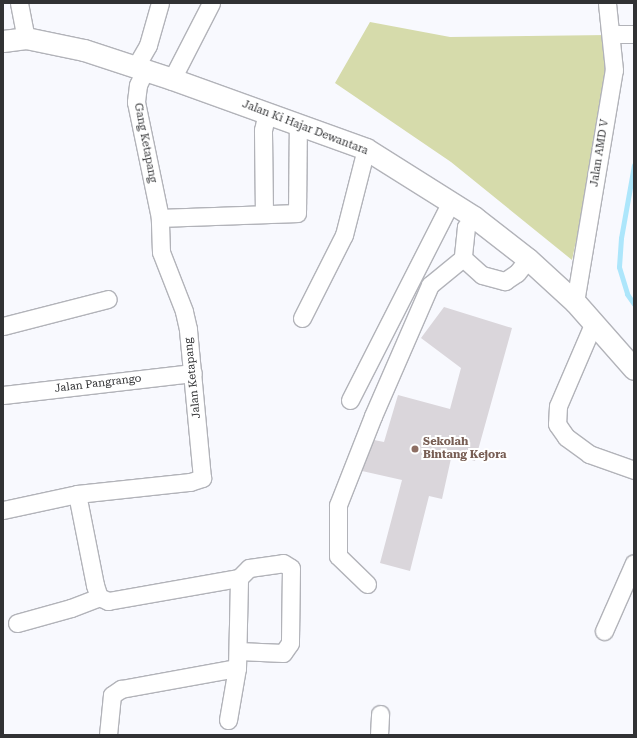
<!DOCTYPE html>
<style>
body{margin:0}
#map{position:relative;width:637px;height:738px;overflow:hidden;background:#f8f9fe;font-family:"Roboto Serif",serif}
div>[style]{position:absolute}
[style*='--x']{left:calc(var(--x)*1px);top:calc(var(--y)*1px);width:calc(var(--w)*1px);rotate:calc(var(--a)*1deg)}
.green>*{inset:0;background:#d6dbab}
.stream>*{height:5px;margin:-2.5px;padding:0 2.5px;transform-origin:2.5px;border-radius:2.5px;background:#ade6fb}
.building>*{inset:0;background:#dad6db}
.roads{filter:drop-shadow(1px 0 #b2b3b9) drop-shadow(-1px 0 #b2b3b9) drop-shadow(0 1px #b2b3b9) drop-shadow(0 -1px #b2b3b9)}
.minor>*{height:17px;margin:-8.5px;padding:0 8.5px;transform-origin:8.5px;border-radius:8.5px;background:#fff}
.major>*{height:21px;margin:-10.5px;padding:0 10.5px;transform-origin:10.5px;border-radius:10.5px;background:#fff}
.dots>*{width:11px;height:11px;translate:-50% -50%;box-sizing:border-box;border:2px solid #fff;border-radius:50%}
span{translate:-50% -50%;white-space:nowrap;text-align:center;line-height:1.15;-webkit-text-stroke:4px #fff;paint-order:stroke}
.street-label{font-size:11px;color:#313234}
.education-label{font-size:11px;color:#785e54;font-weight:700}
.left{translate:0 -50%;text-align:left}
.frame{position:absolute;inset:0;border:4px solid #313234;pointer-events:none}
</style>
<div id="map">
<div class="green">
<i style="clip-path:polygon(370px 22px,450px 37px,608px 35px,605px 105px,572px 260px,451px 162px,335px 83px)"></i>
</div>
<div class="stream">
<i style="--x:634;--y:165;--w:74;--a:100.1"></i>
<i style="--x:621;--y:238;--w:29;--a:94"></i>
<i style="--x:619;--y:267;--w:28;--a:73"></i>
<i style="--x:627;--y:294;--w:12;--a:55"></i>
</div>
<div class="building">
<i style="clip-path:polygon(444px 307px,512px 328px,475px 461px,452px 454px,442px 499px,429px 496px,410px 571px,380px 563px,402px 480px,362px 471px,374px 440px,384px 442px,398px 395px,450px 409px,461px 368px,421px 338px)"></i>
</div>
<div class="roads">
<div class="minor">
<i style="--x:19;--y:3;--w:36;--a:79"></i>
<i style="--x:612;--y:34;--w:22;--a:0"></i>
<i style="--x:136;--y:66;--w:24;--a:-60"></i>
<i style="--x:148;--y:45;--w:44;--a:-74.1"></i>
<i style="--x:145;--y:70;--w:17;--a:115"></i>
<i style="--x:138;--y:85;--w:17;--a:97"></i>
<i style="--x:136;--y:102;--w:118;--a:78.3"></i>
<i style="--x:172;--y:79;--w:85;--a:-62.8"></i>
<i style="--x:264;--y:214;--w:84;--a:-90.7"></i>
<i style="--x:263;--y:130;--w:17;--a:-77"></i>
<i style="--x:474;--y:217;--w:13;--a:129"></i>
<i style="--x:466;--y:227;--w:31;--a:96"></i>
<i style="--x:463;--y:258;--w:25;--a:42"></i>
<i style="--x:482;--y:275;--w:24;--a:15"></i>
<i style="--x:505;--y:281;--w:14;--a:-34"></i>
<i style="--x:517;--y:273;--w:18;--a:-52"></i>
<i style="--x:575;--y:302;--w:235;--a:-80.5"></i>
<i style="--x:614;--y:70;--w:67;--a:-96"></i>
<i style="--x:302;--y:318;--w:93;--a:-63.2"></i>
<i style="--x:344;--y:235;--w:89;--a:-75.7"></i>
<i style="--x:594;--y:322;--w:91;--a:113.2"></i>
<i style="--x:558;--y:406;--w:18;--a:93"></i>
<i style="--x:557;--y:424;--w:16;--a:55"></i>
<i style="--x:566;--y:437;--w:29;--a:36"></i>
<i style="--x:589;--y:454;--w:48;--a:19.6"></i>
<i style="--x:3;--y:326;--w:108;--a:-14.4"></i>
<i style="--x:3;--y:395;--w:191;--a:-6.6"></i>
<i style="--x:350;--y:400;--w:222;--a:-63"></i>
<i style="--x:77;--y:494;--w:93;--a:78.8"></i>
<i style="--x:95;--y:585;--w:13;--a:72"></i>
<i style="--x:99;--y:597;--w:10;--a:24"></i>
<i style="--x:108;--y:601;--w:133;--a:-10"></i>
<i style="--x:239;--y:578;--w:14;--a:-45"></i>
<i style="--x:249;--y:568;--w:34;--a:-8"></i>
<i style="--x:283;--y:563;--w:9;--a:32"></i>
<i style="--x:291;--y:568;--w:75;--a:90.8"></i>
<i style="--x:290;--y:643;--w:12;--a:125"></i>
<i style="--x:283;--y:653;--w:45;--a:-177.5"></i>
<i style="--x:3;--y:510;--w:76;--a:-12.2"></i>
<i style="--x:77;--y:494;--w:114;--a:-6.1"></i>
<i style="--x:190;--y:482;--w:13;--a:-18"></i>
<i style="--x:202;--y:478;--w:150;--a:-95.4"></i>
<i style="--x:188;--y:329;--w:18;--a:-103"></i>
<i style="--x:184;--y:311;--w:63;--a:-111.3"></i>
<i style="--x:161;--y:252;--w:34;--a:-92"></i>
<i style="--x:160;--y:218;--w:137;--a:-2.1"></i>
<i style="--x:297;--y:213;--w:89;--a:-89.4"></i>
<i style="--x:367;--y:584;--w:40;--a:-136"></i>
<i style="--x:338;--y:556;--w:51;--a:-90"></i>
<i style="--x:338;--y:505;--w:96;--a:-68.5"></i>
<i style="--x:373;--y:416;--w:143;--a:-66.5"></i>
<i style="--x:430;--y:285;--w:43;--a:-39.3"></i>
<i style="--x:17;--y:623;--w:56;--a:-15.5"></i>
<i style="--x:71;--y:608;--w:30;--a:-21"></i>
<i style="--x:604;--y:631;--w:74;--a:-66.2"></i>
<i style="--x:228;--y:720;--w:53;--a:-80.2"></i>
<i style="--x:237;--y:668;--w:90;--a:-88.7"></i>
<i style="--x:108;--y:735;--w:40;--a:-84.3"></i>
<i style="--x:112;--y:695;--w:11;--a:-34"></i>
<i style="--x:121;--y:689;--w:118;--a:-10.3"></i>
<i style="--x:379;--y:735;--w:21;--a:-87"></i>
</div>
<div class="major">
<i style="--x:3;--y:41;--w:23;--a:-7"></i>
<i style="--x:26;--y:38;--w:59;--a:11.7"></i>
<i style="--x:84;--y:50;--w:93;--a:18.2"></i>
<i style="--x:172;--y:79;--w:206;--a:19.8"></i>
<i style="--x:366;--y:149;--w:128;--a:32.2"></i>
<i style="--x:474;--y:217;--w:68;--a:37.9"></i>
<i style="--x:528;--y:259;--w:64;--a:42.5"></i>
<i style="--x:575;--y:302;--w:89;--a:48.6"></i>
</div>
</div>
<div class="dots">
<i style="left:415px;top:449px;background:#8d6e63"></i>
</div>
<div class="street-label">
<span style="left:305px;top:128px;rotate:21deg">Jalan Ki Hajar Dewantara</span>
<span style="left:145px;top:143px;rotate:79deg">Gang Ketapang</span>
<span style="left:600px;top:153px;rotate:-81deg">Jalan AMD V</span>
<span style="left:193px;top:378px;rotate:-96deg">Jalan Ketapang</span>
<span style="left:98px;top:384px;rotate:-7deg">Jalan Pangrango</span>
</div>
<div class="education-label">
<span class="left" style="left:423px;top:449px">Sekolah<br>Bintang Kejora</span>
</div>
<div class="frame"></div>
</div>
